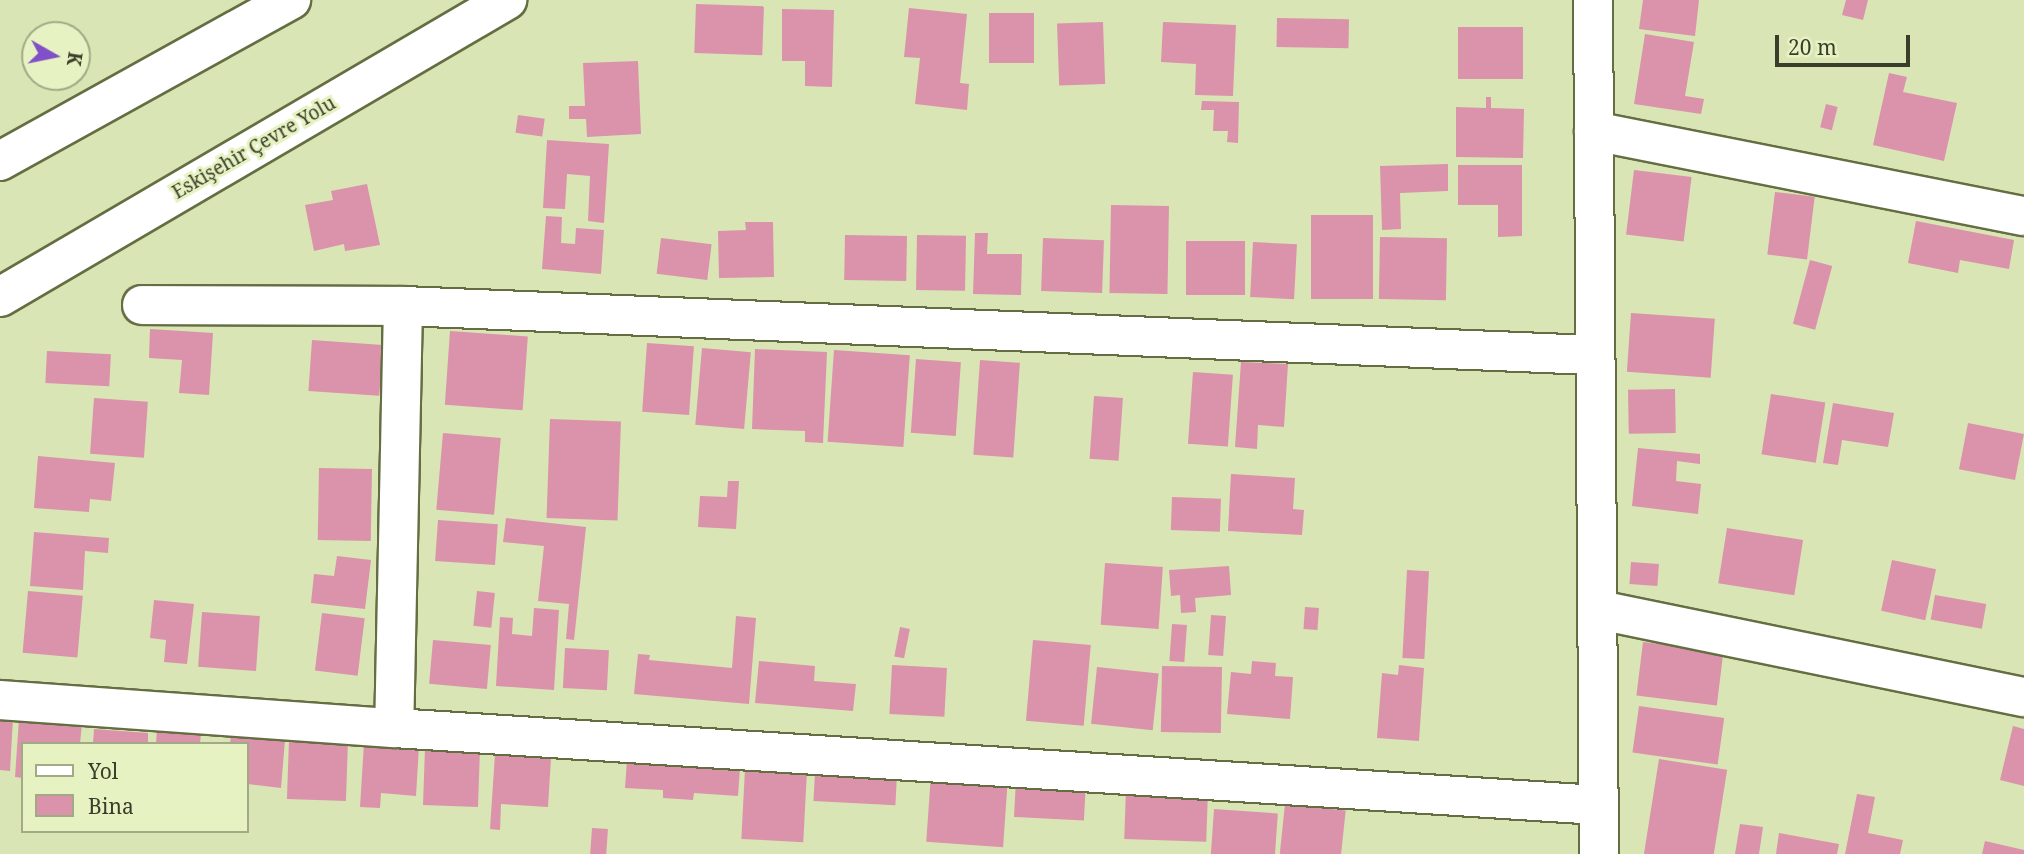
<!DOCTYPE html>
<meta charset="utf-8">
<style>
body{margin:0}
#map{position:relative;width:2024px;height:854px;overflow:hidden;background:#d9e5b5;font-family:"Noto Serif",serif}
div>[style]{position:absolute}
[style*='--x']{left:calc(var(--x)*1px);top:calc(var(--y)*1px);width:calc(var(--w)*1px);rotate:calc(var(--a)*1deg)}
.building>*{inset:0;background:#da93aa;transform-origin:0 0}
.roads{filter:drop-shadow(2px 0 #646e42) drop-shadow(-2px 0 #646e42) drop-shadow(0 2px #646e42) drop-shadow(0 -2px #646e42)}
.minor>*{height:38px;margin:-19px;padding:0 19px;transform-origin:19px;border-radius:19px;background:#fff}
.highway>*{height:38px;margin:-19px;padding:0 19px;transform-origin:19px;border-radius:19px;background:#fff}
span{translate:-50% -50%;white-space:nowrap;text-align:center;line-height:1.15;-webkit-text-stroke:6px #e6f2c1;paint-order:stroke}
.street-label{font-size:19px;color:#393e2b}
.legend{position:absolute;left:21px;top:742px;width:228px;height:91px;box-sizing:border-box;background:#e6f2c1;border:2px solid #a1aa85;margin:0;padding:9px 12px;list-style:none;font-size:21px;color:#393e2b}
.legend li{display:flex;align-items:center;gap:14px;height:35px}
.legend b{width:35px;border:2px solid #a1aa85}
.north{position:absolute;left:21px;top:21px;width:70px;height:70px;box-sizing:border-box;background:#e6f2c1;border:2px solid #a1aa85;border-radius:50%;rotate:99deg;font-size:19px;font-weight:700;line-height:28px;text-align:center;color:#393e2b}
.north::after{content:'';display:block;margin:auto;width:24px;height:32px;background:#8150c9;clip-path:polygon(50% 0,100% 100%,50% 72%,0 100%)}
.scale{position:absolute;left:1775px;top:35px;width:135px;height:32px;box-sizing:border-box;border:4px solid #393e2b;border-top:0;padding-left:9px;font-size:21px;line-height:24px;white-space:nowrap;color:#393e2b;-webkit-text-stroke:5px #e6f2c1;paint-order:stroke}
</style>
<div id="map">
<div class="building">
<i style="clip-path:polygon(1643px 0,1699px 0,1695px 36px,1639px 29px)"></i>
<i style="clip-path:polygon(1846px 0,1868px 0,1863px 20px,1842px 15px)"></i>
<i style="left:696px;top:4px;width:68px;height:49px;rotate:2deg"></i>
<i style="clip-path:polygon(909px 8px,967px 14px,960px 83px,969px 84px,967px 110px,915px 104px,920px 58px,904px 57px)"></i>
<i style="clip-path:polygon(782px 9px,834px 10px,832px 87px,805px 86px,805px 61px,782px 61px)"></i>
<i style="left:989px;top:13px;width:45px;height:50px"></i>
<i style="left:1277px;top:18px;width:72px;height:29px;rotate:1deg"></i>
<i style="left:1103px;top:22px;width:62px;height:46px;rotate:88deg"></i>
<i style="clip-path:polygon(1163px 22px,1236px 25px,1233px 96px,1195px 95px,1196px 64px,1161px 62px)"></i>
<i style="left:1458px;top:27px;width:65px;height:52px"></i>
<i style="clip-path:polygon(1645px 34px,1694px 42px,1685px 96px,1704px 99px,1701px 114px,1634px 104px)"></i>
<i style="clip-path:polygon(638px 61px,641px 134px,587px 137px,586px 119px,569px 119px,569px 106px,585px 106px,583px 63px)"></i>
<i style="clip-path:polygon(1889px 73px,1907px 77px,1903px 92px,1957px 103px,1944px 161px,1873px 145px)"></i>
<i style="clip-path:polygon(1486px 97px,1491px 97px,1491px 108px,1524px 109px,1523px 158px,1456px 157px,1456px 107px,1486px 108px)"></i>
<i style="clip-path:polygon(1202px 101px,1239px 102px,1238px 143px,1227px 142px,1228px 131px,1213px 131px,1214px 110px,1201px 110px)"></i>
<i style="left:1826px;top:104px;width:12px;height:24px;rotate:14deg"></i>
<i style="left:518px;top:115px;width:27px;height:18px;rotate:8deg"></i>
<i style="clip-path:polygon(547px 140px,609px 144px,604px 223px,588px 221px,590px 176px,567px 174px,565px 209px,543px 208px)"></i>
<i style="clip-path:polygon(1448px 164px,1448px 191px,1400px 193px,1401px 229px,1382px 230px,1380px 166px)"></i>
<i style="clip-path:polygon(1458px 165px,1522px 165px,1522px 236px,1498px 237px,1498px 205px,1458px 205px)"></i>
<i style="left:1634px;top:170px;width:58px;height:65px;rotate:7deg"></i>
<i style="clip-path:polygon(367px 184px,380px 245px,345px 251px,344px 244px,314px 251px,305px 205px,333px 200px,331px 191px)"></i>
<i style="left:1775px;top:192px;width:40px;height:63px;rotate:7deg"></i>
<i style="left:1111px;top:205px;width:58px;height:88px;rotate:1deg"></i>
<i style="left:1311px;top:215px;width:62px;height:84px"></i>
<i style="clip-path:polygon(546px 216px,562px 217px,561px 243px,575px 244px,576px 228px,604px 230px,601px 274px,542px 269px)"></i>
<i style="clip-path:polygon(1916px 221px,2014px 240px,2009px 269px,1960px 260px,1958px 273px,1908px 263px)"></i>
<i style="clip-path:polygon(745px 222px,773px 222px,774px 277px,719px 278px,718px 231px,746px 230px)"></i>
<i style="clip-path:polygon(975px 233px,988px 233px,987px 254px,1022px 254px,1021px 295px,973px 294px)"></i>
<i style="left:845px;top:235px;width:62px;height:45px;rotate:1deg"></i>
<i style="left:917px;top:235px;width:49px;height:55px;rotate:1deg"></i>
<i style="left:1380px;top:237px;width:67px;height:62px;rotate:1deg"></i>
<i style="left:661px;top:238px;width:51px;height:36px;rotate:7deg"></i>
<i style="left:1043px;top:238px;width:61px;height:53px;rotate:2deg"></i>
<i style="left:1186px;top:241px;width:59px;height:54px"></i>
<i style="left:1253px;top:242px;width:44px;height:55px;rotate:3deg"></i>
<i style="left:1810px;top:260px;width:23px;height:66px;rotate:15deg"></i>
<i style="left:1631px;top:313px;width:84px;height:59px;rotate:4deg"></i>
<i style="clip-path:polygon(150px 329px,213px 333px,209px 395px,179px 393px,182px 360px,149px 358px)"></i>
<i style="left:450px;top:331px;width:78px;height:74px;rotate:4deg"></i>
<i style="left:312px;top:340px;width:71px;height:51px;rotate:4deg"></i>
<i style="left:647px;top:343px;width:47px;height:69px;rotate:4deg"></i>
<i style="left:702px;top:348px;width:49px;height:77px;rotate:5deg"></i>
<i style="clip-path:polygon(755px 349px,827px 352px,823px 443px,805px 442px,805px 431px,752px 429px)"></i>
<i style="left:834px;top:350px;width:76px;height:92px;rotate:4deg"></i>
<i style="left:47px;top:351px;width:64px;height:32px;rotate:3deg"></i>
<i style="left:916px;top:359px;width:45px;height:74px;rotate:4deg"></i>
<i style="left:980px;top:360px;width:40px;height:95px;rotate:4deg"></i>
<i style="clip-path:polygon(1241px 362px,1288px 364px,1284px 427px,1258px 425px,1257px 449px,1235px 447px)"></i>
<i style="left:1193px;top:372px;width:40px;height:72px;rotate:4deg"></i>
<i style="left:1675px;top:389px;width:44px;height:47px;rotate:89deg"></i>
<i style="left:1771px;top:394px;width:55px;height:61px;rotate:9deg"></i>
<i style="left:1094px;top:396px;width:29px;height:63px;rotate:4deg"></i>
<i style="left:94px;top:398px;width:54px;height:56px;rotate:4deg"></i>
<i style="clip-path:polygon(1833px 403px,1894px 413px,1888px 447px,1842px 440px,1838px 465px,1823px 463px)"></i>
<i style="left:550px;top:419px;width:71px;height:99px;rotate:2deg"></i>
<i style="left:1968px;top:423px;width:57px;height:47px;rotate:11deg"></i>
<i style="left:443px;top:433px;width:58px;height:77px;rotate:5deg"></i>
<i style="clip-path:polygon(1638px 448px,1700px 454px,1700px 464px,1677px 461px,1676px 481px,1701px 484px,1698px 514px,1632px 506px)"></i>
<i style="clip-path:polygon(38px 456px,115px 463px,111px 501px,90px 499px,89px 512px,34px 508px)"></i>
<i style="left:319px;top:468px;width:53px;height:72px;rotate:1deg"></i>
<i style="clip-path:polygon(1231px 474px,1295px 478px,1293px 509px,1304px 510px,1302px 535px,1228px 531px)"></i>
<i style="clip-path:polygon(728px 481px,739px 481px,736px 529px,698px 527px,700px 496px,727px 497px)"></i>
<i style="left:1172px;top:497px;width:49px;height:33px;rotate:2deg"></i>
<i style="clip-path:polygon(506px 518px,586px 527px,574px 640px,566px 639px,569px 604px,538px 601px,544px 546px,503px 542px)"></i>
<i style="left:438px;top:520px;width:60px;height:41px;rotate:4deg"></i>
<i style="left:1727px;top:528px;width:77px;height:56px;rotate:9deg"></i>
<i style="clip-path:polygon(34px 532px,109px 538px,108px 553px,85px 551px,83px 590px,30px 586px)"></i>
<i style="clip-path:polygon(337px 556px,371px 560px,365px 609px,311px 603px,314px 574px,334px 576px)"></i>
<i style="left:1892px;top:560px;width:45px;height:52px;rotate:12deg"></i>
<i style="left:1631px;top:562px;width:28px;height:22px;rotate:4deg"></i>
<i style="left:1105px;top:563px;width:58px;height:62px;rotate:4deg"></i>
<i style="clip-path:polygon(1229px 566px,1231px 595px,1195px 598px,1196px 612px,1181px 613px,1180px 595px,1171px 596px,1169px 570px)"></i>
<i style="left:1407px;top:570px;width:22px;height:88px;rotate:3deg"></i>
<i style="left:28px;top:591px;width:55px;height:62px;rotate:5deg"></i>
<i style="left:477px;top:591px;width:18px;height:35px;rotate:6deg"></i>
<i style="left:1935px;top:595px;width:52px;height:25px;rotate:10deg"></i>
<i style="clip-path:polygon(154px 600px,194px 604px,187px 664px,164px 662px,166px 640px,150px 638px)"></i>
<i style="left:1305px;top:607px;width:14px;height:22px;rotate:4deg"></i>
<i style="clip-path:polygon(534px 608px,559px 610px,554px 690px,496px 686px,500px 617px,513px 618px,512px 634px,532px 636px)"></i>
<i style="left:202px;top:612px;width:58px;height:55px;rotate:4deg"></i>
<i style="left:322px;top:613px;width:43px;height:58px;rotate:7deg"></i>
<i style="left:1211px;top:615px;width:15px;height:40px;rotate:4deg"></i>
<i style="clip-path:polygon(736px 616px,756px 618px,749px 704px,634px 694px,638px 654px,650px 655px,649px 660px,732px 668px)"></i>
<i style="left:1172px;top:624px;width:15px;height:37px;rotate:4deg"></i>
<i style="left:900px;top:627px;width:10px;height:30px;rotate:11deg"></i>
<i style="left:433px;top:640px;width:58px;height:44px;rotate:5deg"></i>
<i style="left:1033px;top:640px;width:58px;height:81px;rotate:5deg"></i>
<i style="left:1643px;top:642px;width:81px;height:54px;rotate:7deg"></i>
<i style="left:565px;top:648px;width:44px;height:40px;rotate:3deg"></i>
<i style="clip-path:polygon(759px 661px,815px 666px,814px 681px,856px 684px,853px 711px,755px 703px)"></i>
<i style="clip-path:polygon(1252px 661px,1276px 663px,1275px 676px,1293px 677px,1290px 719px,1227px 714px,1231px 672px,1251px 674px)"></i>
<i style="left:892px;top:665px;width:55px;height:49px;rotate:3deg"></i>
<i style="clip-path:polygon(1399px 665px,1424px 668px,1419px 741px,1377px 738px,1382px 673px,1398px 675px)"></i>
<i style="left:1162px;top:666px;width:60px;height:66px;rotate:1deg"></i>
<i style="left:1097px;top:667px;width:62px;height:57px;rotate:6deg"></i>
<i style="left:1639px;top:706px;width:86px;height:47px;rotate:8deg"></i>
<i style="clip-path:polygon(0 717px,13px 718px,10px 771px,0 770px)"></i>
<i style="clip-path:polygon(19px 719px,82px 723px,80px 744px,23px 744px,23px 778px,15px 777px)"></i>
<i style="clip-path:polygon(2013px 726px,2024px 729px,2024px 786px,2000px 780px)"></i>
<i style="clip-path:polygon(94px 729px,148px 733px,148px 744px,93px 744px)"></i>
<i style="clip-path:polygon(157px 729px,201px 733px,200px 744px,156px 744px)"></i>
<i style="clip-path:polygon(231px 735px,285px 740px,281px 788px,247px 784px,247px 744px,230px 744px)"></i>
<i style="left:289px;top:740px;width:59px;height:59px;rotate:2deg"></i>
<i style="clip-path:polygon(364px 743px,419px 746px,416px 796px,381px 793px,380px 808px,360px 807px)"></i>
<i style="left:425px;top:748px;width:55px;height:57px;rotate:2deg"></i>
<i style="clip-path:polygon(495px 754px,551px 758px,548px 807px,501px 804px,500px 830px,490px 829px)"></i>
<i style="left:1659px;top:759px;width:69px;height:96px;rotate:9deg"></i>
<i style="clip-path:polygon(627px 760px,740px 768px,738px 796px,694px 793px,693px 800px,663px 798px,663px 790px,625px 788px)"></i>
<i style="left:745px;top:769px;width:62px;height:70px;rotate:3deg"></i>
<i style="left:815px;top:772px;width:82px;height:29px;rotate:3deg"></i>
<i style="left:931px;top:774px;width:77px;height:68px;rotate:4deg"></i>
<i style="left:1016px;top:779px;width:70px;height:38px;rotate:3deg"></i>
<i style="left:1126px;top:789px;width:82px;height:50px;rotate:2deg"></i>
<i style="clip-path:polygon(1857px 794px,1875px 797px,1868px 833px,1903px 840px,1900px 854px,1845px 854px)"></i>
<i style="left:1285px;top:804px;width:61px;height:50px;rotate:6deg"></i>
<i style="left:1214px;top:809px;width:64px;height:45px;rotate:4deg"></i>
<i style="clip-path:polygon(1740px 824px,1763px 827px,1759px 854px,1735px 854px)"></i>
<i style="left:592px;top:828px;width:16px;height:26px;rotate:4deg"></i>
<i style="clip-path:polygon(1779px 833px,1839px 844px,1837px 854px,1776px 854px)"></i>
<i style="clip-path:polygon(1985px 841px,2024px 850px,2024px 854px,1982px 854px)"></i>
</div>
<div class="roads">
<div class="minor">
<i style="--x:1593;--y:0;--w:854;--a:89.6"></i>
<i style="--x:1594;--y:131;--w:438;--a:11.2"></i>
<i style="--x:142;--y:305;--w:261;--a:0.2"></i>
<i style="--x:403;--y:306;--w:1192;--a:2.36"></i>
<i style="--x:403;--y:306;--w:422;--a:91.2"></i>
<i style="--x:394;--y:728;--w:1207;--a:3.66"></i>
<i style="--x:1599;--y:610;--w:434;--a:11.6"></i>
<i style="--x:0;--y:700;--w:395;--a:4.1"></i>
</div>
<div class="highway">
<i style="--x:0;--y:161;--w:333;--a:-29"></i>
<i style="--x:0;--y:297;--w:588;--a:-30.36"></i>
</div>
</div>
<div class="street-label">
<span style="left:254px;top:148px;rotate:-30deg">Eskişehir Çevre Yolu</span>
</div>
<ul class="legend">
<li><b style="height:9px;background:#fff"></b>Yol</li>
<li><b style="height:19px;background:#da93aa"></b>Bina</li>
</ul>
<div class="north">K</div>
<div class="scale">20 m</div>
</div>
